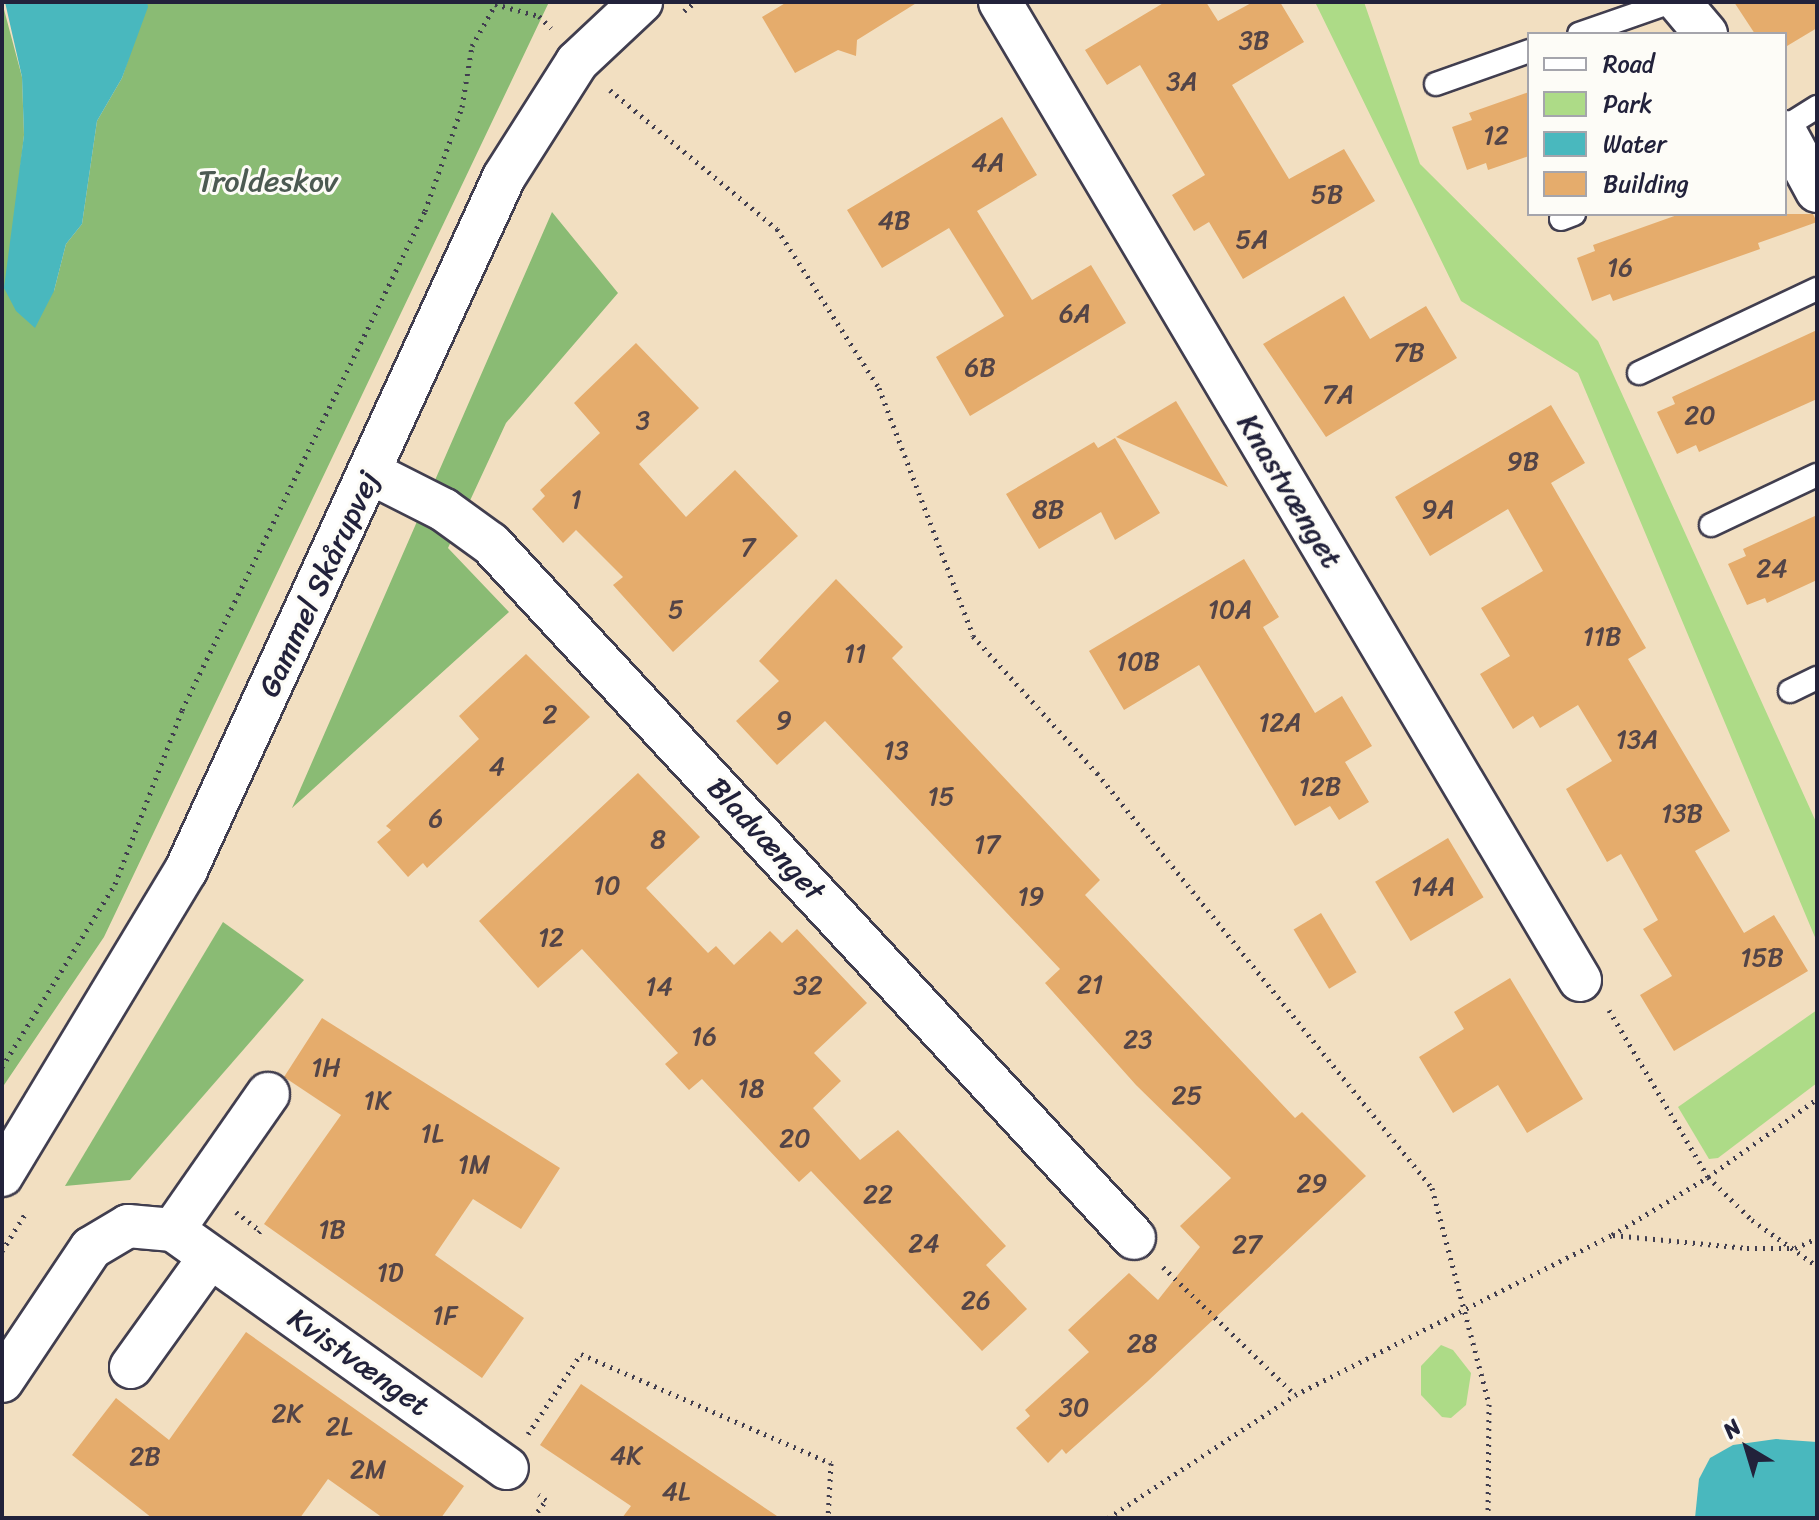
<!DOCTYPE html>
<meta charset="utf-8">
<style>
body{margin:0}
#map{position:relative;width:1819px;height:1520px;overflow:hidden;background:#f2dfc1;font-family:Sriracha,sans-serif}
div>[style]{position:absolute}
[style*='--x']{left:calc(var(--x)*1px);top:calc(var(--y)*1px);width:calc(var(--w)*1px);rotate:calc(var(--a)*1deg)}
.green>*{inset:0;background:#addb87}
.forest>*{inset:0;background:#8abb74}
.water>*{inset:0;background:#49b8be}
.building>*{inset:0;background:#e5ac6c;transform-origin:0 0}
.path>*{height:5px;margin-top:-2.5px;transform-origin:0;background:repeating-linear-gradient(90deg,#413e4f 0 2px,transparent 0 8px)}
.roads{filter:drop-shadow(2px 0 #413e4f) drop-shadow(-2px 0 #413e4f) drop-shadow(0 2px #413e4f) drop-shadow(0 -2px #413e4f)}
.lane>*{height:22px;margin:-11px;padding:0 11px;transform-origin:11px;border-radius:11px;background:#fff}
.street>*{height:42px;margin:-21px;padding:0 21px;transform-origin:21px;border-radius:21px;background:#fff}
span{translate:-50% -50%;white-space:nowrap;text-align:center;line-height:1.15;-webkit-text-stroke:6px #fdfcf7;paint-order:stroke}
.number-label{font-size:26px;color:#534447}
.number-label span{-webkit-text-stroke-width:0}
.park-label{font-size:30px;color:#4c5a52}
.street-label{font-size:30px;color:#22223b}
.frame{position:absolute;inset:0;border:4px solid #22223b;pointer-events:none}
.legend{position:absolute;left:1527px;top:32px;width:260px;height:184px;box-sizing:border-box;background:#fdfcf7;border:2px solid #a5a5ac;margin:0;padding:10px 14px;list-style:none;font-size:24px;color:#22223b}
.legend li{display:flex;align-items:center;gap:16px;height:40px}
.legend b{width:40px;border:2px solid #a5a5ac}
.north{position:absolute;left:1707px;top:1408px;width:80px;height:80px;-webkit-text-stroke:6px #fdfcf7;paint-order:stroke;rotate:322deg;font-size:22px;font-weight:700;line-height:32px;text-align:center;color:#22223b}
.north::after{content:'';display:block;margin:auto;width:28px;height:36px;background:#22223b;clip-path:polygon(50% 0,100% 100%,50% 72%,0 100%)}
</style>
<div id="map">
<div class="green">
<i style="clip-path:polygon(1315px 2px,1364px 2px,1420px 164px,1598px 341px,1817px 824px,1817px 942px,1578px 373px,1461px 301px)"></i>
<i style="clip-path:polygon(1817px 1010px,1817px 1083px,1718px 1158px,1709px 1159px,1678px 1107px)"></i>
<i style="clip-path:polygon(1441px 1345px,1453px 1350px,1471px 1373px,1466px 1405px,1451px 1418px,1442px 1417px,1421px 1395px,1421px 1366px)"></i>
</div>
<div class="forest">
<i style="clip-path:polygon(2px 2px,22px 77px,24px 135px,18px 189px,54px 291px,66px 244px,82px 224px,97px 121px,122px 78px,147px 2px,549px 2px,104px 937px,2px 1088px)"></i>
<i style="clip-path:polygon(552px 212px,618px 293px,506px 423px,448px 548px,509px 612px,292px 808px)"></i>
<i style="clip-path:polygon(223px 922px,304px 980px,130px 1180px,65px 1186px)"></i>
</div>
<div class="water">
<i style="clip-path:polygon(5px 2px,147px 2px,148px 7px,122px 78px,97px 121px,82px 224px,66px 244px,54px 291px,35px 328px,16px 311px,4px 288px,24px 135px,22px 77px)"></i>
<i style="clip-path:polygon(1776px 1439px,1817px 1442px,1817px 1518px,1695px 1518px,1699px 1479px,1710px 1458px,1733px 1445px)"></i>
</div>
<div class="building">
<i style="clip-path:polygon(787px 2px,918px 2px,857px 40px,856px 56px,838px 50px,795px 73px,762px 17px)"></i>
<i style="clip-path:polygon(1165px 2px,1206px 2px,1218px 21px,1253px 2px,1280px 2px,1304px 42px,1232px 85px,1289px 179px,1344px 149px,1375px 201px,1243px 279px,1209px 222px,1194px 231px,1172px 195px,1205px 175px,1140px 65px,1107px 85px,1085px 50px)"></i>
<i style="clip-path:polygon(1734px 2px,1817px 2px,1817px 28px,1787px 46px,1785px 34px,1755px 34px)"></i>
<i style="clip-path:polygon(1529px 92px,1529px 156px,1488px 170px,1486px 163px,1467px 170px,1452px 127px,1472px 120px,1469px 113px)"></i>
<i style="clip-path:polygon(1002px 117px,1037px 175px,977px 211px,1032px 300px,1091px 265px,1126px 323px,970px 416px,936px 357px,1004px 316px,949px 228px,882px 268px,847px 210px)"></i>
<i style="clip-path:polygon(1680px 214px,1813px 214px,1817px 222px,1758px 243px,1760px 249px,1613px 301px,1610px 294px,1592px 301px,1577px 258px,1595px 251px,1593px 245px)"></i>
<i style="clip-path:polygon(1344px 296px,1370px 339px,1426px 306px,1457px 358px,1326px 437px,1263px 344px)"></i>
<i style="clip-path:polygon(1817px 330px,1817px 399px,1699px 452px,1696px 445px,1677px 454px,1657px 412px,1675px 404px,1672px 397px)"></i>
<i style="clip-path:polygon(636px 343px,699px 408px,639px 464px,686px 517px,735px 470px,798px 536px,673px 652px,613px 585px,623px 577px,576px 530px,563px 543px,532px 509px,545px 496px,540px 490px,600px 433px,574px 403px)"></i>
<i style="clip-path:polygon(1176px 401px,1228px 487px,1116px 437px)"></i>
<i style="clip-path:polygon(1551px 405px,1585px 463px,1551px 483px,1646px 648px,1628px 659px,1730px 831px,1695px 851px,1744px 933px,1774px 915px,1808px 971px,1674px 1051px,1640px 995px,1672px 976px,1643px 929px,1658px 920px,1621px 854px,1607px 862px,1566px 789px,1612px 761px,1578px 705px,1540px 728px,1533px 716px,1513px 729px,1480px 674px,1510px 656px,1481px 608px,1543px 571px,1508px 509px,1430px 556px,1395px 497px)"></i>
<i style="clip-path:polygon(1115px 438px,1160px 513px,1115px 540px,1101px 512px,1039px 549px,1006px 494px,1094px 442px,1098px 448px)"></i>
<i style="clip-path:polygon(1817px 515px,1817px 580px,1767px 603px,1765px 598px,1747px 605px,1728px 564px,1746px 556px,1743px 549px)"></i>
<i style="clip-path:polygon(1244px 559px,1279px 617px,1263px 627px,1315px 713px,1342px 696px,1372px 746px,1345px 762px,1369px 802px,1339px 820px,1330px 806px,1295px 826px,1199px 665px,1124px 710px,1089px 651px)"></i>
<i style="clip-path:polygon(836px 579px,903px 647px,892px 658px,1100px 880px,1085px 895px,1295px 1118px,1302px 1112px,1366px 1176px,1148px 1381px,1066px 1454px,1062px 1449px,1048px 1463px,1016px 1428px,1030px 1416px,1025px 1410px,1089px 1352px,1068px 1330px,1129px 1273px,1158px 1300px,1200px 1247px,1180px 1226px,1231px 1178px,1136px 1085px,1045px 983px,1060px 969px,825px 721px,777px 765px,736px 721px,779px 681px,759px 661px)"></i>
<i style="clip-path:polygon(526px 654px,590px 717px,427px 868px,423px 863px,408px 877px,377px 842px,391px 830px,386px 826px,479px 739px,459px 716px)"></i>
<i style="clip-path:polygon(638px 773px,700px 837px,646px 888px,708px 953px,716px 946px,734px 965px,770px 931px,782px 943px,797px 929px,867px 1003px,814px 1053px,841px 1081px,813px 1108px,860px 1160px,898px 1130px,1006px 1246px,986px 1265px,1027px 1309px,982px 1351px,811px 1171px,799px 1182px,702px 1079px,689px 1090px,665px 1064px,678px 1053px,582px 949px,538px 988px,479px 921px)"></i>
<i style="left:1448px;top:838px;width:69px;height:85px;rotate:59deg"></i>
<i style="left:1321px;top:913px;width:69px;height:32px;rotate:59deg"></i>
<i style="clip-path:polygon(1510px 978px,1583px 1099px,1527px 1133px,1498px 1085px,1453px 1113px,1419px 1057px,1464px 1029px,1454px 1012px)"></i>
<i style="clip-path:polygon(322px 1018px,560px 1168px,521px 1229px,473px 1199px,435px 1255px,524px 1318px,482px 1378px,264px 1224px,341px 1115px,284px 1077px)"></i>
<i style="clip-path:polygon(246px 1332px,464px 1486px,441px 1518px,383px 1518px,328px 1479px,300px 1518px,152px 1518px,72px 1455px,116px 1398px,169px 1440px)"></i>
<i style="clip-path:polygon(581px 1384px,780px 1518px,622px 1518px,631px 1506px,540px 1445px)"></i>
</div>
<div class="path">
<i style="--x:495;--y:4;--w:46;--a:15.3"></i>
<i style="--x:539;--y:16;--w:17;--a:45"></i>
<i style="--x:684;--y:11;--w:14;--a:-39"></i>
<i style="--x:610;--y:90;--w:217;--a:39.8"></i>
<i style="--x:777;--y:229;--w:189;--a:57.3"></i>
<i style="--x:879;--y:388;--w:265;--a:69.2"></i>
<i style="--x:973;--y:636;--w:185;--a:47.9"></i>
<i style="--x:1097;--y:773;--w:533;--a:51.09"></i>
<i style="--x:1432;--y:1188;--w:223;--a:75.2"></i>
<i style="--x:1489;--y:1404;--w:114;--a:90.5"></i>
<i style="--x:1609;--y:1010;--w:194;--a:59.3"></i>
<i style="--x:1708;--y:1177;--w:62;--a:44.3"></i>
<i style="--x:1752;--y:1220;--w:80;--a:35.3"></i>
<i style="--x:2;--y:1067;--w:215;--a:-58.3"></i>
<i style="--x:115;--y:884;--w:186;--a:-68.9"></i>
<i style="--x:182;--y:710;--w:555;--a:-64.04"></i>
<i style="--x:425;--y:211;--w:110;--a:-70.4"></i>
<i style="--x:462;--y:107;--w:62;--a:-80.7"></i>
<i style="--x:472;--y:46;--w:49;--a:-60.8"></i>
<i style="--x:236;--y:1212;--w:31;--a:38"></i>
<i style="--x:260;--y:1231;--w:7;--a:124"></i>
<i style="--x:1613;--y:1235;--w:135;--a:5.5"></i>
<i style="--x:1747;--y:1248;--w:48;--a:0"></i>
<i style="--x:1795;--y:1248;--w:24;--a:-24"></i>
<i style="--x:2;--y:1251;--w:47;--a:-58"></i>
<i style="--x:1163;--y:1267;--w:184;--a:44.1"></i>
<i style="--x:528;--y:1434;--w:96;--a:-56.5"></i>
<i style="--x:581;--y:1354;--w:273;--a:23.6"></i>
<i style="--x:831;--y:1463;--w:55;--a:93.1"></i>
<i style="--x:533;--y:1518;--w:22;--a:-54"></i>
<i style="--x:546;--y:1500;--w:9;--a:-144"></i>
<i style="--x:1108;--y:1518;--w:224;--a:-33.3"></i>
<i style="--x:1295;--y:1395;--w:355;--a:-26.8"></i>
<i style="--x:1612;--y:1235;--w:112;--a:-31.1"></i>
<i style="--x:1708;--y:1177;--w:134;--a:-35.6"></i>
</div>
<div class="roads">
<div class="lane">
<i style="--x:1579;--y:34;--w:97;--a:-19.2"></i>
<i style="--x:1436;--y:84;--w:99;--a:-19.5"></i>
<i style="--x:1785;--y:127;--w:38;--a:-32"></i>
<i style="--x:1561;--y:219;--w:14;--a:-21"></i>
<i style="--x:1639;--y:373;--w:197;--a:-25.3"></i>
<i style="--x:1711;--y:525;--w:117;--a:-25.3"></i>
<i style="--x:1790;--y:691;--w:30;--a:-26"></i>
</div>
<div class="street">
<i style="--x:1000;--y:2;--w:1137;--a:59.33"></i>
<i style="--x:1679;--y:2;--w:42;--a:49.8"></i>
<i style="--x:1785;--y:132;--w:67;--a:61.5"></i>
<i style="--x:371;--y:473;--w:82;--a:26.9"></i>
<i style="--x:444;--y:510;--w:58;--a:35.9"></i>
<i style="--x:491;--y:544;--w:946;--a:47.18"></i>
<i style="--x:2;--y:1175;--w:356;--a:-58.9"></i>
<i style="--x:186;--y:870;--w:762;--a:-65.35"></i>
<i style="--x:504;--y:177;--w:136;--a:-57.6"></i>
<i style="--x:577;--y:62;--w:88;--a:-43.2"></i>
<i style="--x:173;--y:1230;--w:166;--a:-55.1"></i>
<i style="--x:131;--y:1367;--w:135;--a:-54.3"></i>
<i style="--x:2;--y:1381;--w:160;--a:-56.2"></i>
<i style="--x:91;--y:1248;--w:43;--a:-30.7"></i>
<i style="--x:128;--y:1226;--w:45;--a:5.1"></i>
<i style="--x:173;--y:1230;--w:410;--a:35.5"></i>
</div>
</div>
<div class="number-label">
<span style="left:1254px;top:41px">3B</span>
<span style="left:1182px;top:82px">3A</span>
<span style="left:1496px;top:136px">12</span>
<span style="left:988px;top:163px">4A</span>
<span style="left:1327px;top:195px">5B</span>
<span style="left:894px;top:221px">4B</span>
<span style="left:1252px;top:240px">5A</span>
<span style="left:1620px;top:268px">16</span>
<span style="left:1075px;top:314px">6A</span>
<span style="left:1409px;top:353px">7B</span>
<span style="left:980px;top:368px">6B</span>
<span style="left:1338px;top:395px">7A</span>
<span style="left:1700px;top:416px">20</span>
<span style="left:643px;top:421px">3</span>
<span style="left:1523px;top:462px">9B</span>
<span style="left:576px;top:500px">1</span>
<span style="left:1048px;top:510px">8B</span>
<span style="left:1438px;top:510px">9A</span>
<span style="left:748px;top:548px">7</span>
<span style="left:1772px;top:569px">24</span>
<span style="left:676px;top:610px">5</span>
<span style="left:1230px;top:610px">10A</span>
<span style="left:1602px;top:637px">11B</span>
<span style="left:855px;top:654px">11</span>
<span style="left:1138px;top:662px">10B</span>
<span style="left:550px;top:715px">2</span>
<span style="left:784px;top:721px">9</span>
<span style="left:1280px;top:723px">12A</span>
<span style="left:1637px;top:740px">13A</span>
<span style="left:896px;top:751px">13</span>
<span style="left:497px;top:767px">4</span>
<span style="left:1320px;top:787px">12B</span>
<span style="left:941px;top:797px">15</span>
<span style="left:1682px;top:814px">13B</span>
<span style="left:436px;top:819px">6</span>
<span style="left:658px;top:840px">8</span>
<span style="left:987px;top:845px">17</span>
<span style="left:607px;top:886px">10</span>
<span style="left:1433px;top:887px">14A</span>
<span style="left:1031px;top:897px">19</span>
<span style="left:551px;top:938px">12</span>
<span style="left:1762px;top:958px">15B</span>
<span style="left:1090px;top:985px">21</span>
<span style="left:808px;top:986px">32</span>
<span style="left:659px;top:987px">14</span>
<span style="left:704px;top:1037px">16</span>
<span style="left:1138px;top:1040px">23</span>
<span style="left:326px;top:1068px">1H</span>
<span style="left:751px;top:1089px">18</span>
<span style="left:1187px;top:1096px">25</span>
<span style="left:377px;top:1101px">1K</span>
<span style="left:432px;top:1134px">1L</span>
<span style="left:795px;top:1139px">20</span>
<span style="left:474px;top:1165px">1M</span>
<span style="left:1312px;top:1184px">29</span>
<span style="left:878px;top:1195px">22</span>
<span style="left:332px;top:1230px">1B</span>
<span style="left:924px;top:1244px">24</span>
<span style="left:1247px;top:1245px">27</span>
<span style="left:390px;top:1273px">1D</span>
<span style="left:976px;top:1301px">26</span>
<span style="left:445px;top:1316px">1F</span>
<span style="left:1142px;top:1344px">28</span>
<span style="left:1074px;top:1408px">30</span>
<span style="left:287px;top:1414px">2K</span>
<span style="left:339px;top:1427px">2L</span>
<span style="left:626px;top:1456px">4K</span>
<span style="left:145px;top:1457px">2B</span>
<span style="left:368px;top:1470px">2M</span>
<span style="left:676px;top:1492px">4L</span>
</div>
<div class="park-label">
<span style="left:268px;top:181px">Troldeskov</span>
</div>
<div class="street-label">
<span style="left:1290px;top:491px;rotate:59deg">Knastvænget</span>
<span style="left:319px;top:584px;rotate:-65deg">Gammel Skårupvej</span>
<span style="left:766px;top:839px;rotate:47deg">Bladvænget</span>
<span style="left:359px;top:1362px;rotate:35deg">Kvistvænget</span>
</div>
<div class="frame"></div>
<ul class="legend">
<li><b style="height:10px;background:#fff"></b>Road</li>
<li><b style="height:22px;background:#addb87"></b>Park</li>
<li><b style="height:22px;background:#49b8be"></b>Water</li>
<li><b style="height:22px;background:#e5ac6c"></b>Building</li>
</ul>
<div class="north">N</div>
</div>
